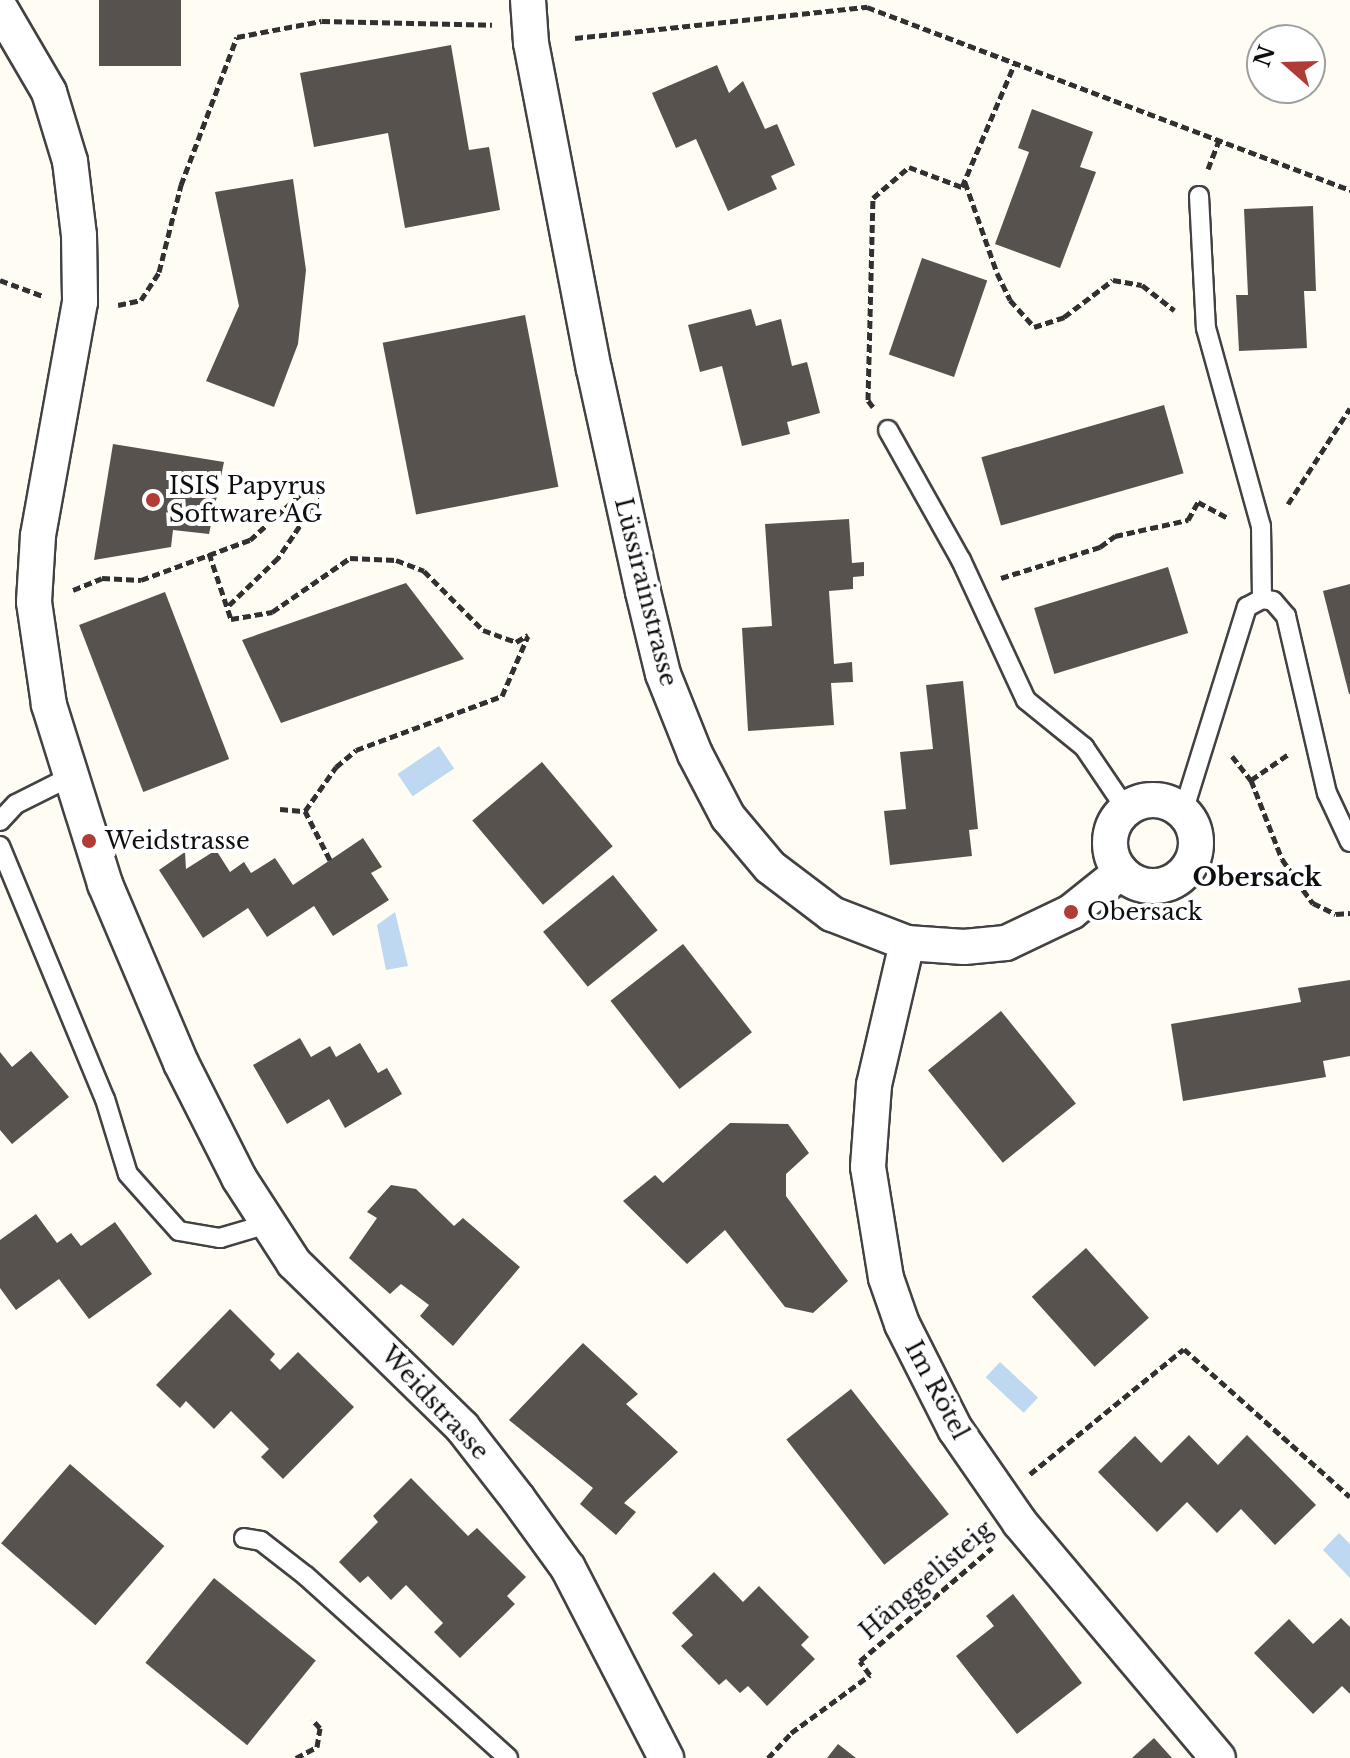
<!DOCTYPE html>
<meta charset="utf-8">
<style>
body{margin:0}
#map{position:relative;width:1350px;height:1758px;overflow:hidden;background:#fefcf3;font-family:"Libre Baskerville",serif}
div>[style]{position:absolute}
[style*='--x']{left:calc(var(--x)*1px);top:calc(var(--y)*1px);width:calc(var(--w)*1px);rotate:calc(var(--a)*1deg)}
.water>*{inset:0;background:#bdd8f0;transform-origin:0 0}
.building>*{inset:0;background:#57524d;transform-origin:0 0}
.path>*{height:5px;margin-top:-2.5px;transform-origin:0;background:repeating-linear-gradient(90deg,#313131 0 8px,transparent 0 12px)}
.roads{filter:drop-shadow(2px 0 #424242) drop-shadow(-2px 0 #424242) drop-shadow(0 2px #424242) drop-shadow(0 -2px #424242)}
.lane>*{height:18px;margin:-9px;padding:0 9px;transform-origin:9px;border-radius:9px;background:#fff}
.street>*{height:34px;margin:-17px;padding:0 17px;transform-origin:17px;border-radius:17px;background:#fff}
.street>.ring{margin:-17px;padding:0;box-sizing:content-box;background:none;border:34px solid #fff;border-radius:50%}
.dots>*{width:22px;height:22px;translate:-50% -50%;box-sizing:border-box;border:4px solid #fff;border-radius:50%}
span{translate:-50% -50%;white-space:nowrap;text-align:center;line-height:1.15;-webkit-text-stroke:8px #fff;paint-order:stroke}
.poi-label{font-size:24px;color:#0f0f0f}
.left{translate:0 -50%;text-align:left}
.street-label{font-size:24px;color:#0f0f0f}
.neighbourhood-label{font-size:26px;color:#0f0f0f;font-weight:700}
.north{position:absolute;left:1246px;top:24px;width:80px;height:80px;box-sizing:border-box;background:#fff;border:2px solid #9f9f9f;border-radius:50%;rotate:290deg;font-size:22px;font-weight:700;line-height:32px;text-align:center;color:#0f0f0f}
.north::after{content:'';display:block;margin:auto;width:28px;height:36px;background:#b13b36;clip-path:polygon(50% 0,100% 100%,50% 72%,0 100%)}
</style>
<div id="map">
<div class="water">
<i style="left:439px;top:746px;width:27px;height:50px;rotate:56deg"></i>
<i style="clip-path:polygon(395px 912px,408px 966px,386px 970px,377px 925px)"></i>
<i style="left:1000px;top:1362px;width:52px;height:21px;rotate:43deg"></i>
<i style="clip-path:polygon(1339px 1533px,1350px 1544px,1350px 1578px,1323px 1550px)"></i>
</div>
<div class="building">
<i style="left:99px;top:0;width:82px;height:66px"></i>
<i style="clip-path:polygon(451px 45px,469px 150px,489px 147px,500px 210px,405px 228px,388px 133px,314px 147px,300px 73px)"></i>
<i style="clip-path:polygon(717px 65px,729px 93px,743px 81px,765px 129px,777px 124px,795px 165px,771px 176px,777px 189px,728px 211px,696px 139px,676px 148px,652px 93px)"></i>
<i style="clip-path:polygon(1032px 109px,1093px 132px,1080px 167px,1096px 172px,1060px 268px,995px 244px,1029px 152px,1018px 148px)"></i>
<i style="clip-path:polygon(293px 179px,306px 270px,298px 344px,274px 407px,206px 381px,239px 306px,215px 192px)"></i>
<i style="clip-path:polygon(1313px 206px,1316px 291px,1304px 291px,1307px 348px,1239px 351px,1236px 295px,1248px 295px,1244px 209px)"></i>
<i style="left:922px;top:258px;width:69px;height:102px;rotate:19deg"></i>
<i style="clip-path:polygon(751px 309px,756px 326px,781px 319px,792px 366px,807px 362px,820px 413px,787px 422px,790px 434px,742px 446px,722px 366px,700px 372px,688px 325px)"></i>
<i style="left:525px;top:315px;width:175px;height:145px;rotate:79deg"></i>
<i style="left:1164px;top:405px;width:71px;height:190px;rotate:74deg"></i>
<i style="clip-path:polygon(113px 444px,224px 462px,209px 534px,173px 530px,171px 547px,94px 560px)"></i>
<i style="clip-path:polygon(849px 519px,852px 563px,864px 562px,864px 576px,853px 577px,853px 589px,829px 591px,834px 664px,852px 662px,853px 682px,831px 683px,834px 725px,748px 731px,742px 628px,772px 626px,765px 524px)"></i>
<i style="left:1168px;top:567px;width:69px;height:140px;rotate:73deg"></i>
<i style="clip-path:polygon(406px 583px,464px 659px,281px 723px,242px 640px)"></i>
<i style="clip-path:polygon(1350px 584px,1350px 694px,1349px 694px,1323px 591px)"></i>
<i style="left:165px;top:592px;width:179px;height:92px;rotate:69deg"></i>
<i style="clip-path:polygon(963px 681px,978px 829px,969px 830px,972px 856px,890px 865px,884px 811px,906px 809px,900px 752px,933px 749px,926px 685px)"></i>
<i style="left:542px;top:762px;width:110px;height:91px;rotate:50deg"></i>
<i style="clip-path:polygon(363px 838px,382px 867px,371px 873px,389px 900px,333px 936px,314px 906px,267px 937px,248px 908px,203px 938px,159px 870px,185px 852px,186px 869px,216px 850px,230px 872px,244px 862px,251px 873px,275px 858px,293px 885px)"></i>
<i style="left:613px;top:875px;width:71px;height:90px;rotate:51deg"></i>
<i style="left:683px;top:944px;width:112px;height:92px;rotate:52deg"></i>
<i style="clip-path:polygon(1350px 980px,1350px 1056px,1323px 1061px,1326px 1077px,1183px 1101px,1171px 1024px,1301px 1002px,1298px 988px)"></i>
<i style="left:1001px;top:1011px;width:119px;height:94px;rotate:51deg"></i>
<i style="clip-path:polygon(300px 1038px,311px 1057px,330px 1046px,336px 1057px,360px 1043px,378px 1073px,387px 1068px,402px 1094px,345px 1128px,329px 1099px,287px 1124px,253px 1065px)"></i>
<i style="clip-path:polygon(31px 1051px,69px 1097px,12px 1144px,0 1130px,0 1052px,12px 1067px)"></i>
<i style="clip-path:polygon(730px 1123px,788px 1124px,809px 1153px,786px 1174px,786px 1196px,848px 1281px,813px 1313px,785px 1307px,725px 1230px,687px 1264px,623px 1201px,655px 1175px,663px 1183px)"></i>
<i style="clip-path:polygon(391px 1185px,416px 1189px,454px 1226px,463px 1218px,520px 1267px,453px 1346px,420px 1316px,429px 1305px,401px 1284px,390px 1294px,349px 1258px,377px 1218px,367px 1212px)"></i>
<i style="clip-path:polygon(36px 1214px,57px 1243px,71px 1233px,81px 1246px,115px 1222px,152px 1274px,89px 1319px,59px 1279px,16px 1310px,0 1288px,0 1240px)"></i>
<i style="left:1086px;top:1248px;width:94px;height:73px;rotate:48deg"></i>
<i style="clip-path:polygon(230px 1309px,275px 1354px,270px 1360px,280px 1370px,298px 1352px,354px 1407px,283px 1479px,261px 1457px,269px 1449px,231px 1411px,214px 1429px,186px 1401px,180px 1408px,156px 1385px)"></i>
<i style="clip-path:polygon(583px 1343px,638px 1394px,626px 1404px,678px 1452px,624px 1503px,636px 1512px,616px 1535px,580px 1504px,593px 1488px,509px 1420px)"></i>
<i style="left:851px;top:1389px;width:159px;height:82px;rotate:52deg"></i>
<i style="clip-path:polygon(1189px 1435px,1218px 1465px,1247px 1435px,1316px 1505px,1275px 1545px,1241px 1509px,1217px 1533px,1187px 1502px,1157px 1532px,1098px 1472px,1135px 1436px,1161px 1463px)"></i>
<i style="left:70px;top:1464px;width:125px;height:105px;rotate:41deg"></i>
<i style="clip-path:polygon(411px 1478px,468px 1536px,477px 1528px,526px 1577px,507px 1596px,515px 1604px,460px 1658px,434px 1632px,443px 1623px,406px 1585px,391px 1600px,368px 1576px,360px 1583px,339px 1562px,378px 1522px,373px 1516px)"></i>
<i style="clip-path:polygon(714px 1572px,743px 1602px,759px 1586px,809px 1637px,801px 1645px,815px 1659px,767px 1706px,748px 1686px,740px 1693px,726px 1679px,719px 1685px,681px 1646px,693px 1635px,672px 1613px)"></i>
<i style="left:214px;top:1578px;width:131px;height:109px;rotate:39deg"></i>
<i style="clip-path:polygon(1013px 1594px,1082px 1683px,1017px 1734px,956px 1656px,994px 1626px,986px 1616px)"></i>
<i style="clip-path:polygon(1341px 1618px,1350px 1627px,1350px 1694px,1342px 1686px,1313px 1714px,1254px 1653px,1289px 1619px,1313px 1644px)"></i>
<i style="clip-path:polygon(1154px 1738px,1172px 1758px,1132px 1758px)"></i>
<i style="clip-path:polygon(838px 1744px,856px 1758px,827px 1758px)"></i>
</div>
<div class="path">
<i style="--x:575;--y:38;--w:294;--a:-6.1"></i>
<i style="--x:867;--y:7;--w:517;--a:20.75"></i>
<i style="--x:1208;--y:169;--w:30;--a:-69"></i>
<i style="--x:965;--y:182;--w:96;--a:70.6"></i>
<i style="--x:997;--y:273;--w:30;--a:64"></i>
<i style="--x:1010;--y:300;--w:36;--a:48"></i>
<i style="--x:1034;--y:327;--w:32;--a:-18"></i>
<i style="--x:1064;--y:317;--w:61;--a:-37.1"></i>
<i style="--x:1113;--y:280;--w:29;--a:10"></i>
<i style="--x:1142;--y:285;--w:41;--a:38"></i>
<i style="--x:0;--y:280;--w:46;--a:20.4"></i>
<i style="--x:118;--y:305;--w:24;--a:-12"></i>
<i style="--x:141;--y:300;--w:33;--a:-57"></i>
<i style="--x:159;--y:272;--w:90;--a:-75.8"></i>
<i style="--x:181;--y:185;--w:158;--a:-69.3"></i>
<i style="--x:237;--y:37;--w:86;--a:-10.7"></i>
<i style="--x:322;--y:21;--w:170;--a:1.3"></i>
<i style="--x:873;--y:407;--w:9;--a:-126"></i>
<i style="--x:868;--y:400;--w:202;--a:-88.6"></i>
<i style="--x:873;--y:198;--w:48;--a:-40.7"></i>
<i style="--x:909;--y:167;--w:57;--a:20.7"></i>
<i style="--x:962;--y:187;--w:133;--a:-66.9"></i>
<i style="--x:1288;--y:504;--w:114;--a:-57.1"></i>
<i style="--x:209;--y:553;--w:70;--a:71.6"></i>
<i style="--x:231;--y:619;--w:42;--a:-9.7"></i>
<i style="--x:272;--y:612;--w:95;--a:-34.7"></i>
<i style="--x:350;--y:558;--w:46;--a:2.5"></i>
<i style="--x:396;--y:560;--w:30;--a:21"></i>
<i style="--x:424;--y:571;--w:83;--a:45"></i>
<i style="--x:483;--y:630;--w:35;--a:20"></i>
<i style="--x:516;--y:642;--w:14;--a:-30"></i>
<i style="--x:1001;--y:578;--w:104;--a:-17.4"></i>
<i style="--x:1100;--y:547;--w:19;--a:-36"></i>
<i style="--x:1115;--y:536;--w:75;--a:-12.4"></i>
<i style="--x:1188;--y:520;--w:21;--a:-61"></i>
<i style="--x:1198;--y:502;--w:34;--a:28"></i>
<i style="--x:73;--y:590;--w:31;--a:-22"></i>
<i style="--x:102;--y:578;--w:39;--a:3"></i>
<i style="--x:141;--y:580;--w:116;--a:-20.2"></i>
<i style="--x:250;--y:540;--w:86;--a:-42.2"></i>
<i style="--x:314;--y:482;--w:10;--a:53"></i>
<i style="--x:320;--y:490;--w:17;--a:114"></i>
<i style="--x:313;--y:506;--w:63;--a:123.9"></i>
<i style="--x:278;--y:558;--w:71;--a:136.1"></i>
<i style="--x:1232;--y:756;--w:31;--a:52"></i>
<i style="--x:1251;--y:780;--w:47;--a:-34.7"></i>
<i style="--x:1251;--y:780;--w:85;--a:68.6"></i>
<i style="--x:1282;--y:859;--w:25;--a:56"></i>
<i style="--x:1296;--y:880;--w:29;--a:54"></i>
<i style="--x:1313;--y:903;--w:25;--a:26"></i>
<i style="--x:1336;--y:914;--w:14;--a:-4"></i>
<i style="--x:280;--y:809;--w:25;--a:5"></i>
<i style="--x:330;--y:860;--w:55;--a:-117"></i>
<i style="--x:305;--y:811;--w:54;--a:-54.8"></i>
<i style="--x:336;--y:767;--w:26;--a:-40"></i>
<i style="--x:356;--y:750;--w:156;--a:-20.3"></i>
<i style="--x:502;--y:696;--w:65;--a:-66.6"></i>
<i style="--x:1030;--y:1474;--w:198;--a:-39.1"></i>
<i style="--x:1184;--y:1349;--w:222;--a:41.7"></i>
<i style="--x:296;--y:1758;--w:24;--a:-28"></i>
<i style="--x:317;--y:1747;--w:19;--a:-81"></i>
<i style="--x:320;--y:1728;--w:12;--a:-132"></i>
<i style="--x:768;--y:1758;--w:34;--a:-47"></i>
<i style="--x:791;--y:1733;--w:98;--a:-36.3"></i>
<i style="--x:870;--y:1675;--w:17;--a:-126"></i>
<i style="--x:860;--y:1661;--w:174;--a:-40.6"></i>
</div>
<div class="roads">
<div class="lane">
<i style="--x:1199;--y:196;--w:132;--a:87"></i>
<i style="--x:1206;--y:328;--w:205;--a:74.5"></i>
<i style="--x:1261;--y:526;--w:73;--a:89.2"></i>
<i style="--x:888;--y:430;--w:149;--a:60.7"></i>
<i style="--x:961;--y:560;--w:154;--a:65.1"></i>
<i style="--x:1026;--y:700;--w:75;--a:39"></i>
<i style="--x:1084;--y:747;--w:75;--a:55.9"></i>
<i style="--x:1183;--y:812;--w:215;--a:-72.7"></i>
<i style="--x:1247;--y:607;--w:17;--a:-28"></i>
<i style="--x:1262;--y:599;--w:11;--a:10"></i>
<i style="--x:1273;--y:601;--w:20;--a:49"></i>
<i style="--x:1286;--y:616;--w:182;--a:77"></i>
<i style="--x:1327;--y:793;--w:54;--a:64.9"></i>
<i style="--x:0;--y:821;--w:23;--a:-47"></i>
<i style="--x:16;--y:804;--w:60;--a:-26.6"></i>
<i style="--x:0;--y:846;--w:274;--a:67.5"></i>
<i style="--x:105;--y:1099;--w:78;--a:73"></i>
<i style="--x:128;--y:1174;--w:76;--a:48.2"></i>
<i style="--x:179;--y:1231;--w:42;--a:9.7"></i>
<i style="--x:220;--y:1238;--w:50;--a:-16.3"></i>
<i style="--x:244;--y:1538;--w:17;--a:10"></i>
<i style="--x:261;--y:1541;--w:57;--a:37.9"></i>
<i style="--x:306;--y:1576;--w:272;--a:42"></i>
</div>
<div class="street">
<i style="--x:528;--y:0;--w:43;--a:86"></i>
<i style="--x:531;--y:43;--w:332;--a:79.1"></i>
<i style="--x:594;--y:369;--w:228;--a:77.6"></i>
<i style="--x:643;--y:592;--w:84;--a:76.3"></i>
<i style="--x:663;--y:674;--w:86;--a:68.2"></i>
<i style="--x:695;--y:754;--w:71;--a:62.4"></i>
<i style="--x:728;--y:817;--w:65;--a:50"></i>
<i style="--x:770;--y:867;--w:78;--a:37.2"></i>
<i style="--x:832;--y:914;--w:80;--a:21.1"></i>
<i style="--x:907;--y:943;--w:57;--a:4"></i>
<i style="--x:964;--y:947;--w:42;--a:-5.4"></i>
<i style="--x:1006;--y:943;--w:72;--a:-25.5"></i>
<i style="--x:1071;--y:912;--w:64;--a:-38.7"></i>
<i style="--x:0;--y:8;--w:97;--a:59.7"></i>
<i style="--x:49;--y:92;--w:72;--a:73.1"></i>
<i style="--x:70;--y:161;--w:75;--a:83.1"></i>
<i style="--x:79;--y:235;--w:67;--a:89.1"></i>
<i style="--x:80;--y:302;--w:238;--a:100.2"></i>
<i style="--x:38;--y:536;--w:66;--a:93.5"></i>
<i style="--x:34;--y:602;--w:104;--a:81.7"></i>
<i style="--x:49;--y:705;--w:188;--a:72.6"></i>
<i style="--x:105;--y:884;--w:194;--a:67"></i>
<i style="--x:181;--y:1063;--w:129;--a:63.2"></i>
<i style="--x:239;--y:1178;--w:101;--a:57.1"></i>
<i style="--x:294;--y:1263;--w:235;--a:44.3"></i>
<i style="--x:462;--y:1427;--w:91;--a:52.1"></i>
<i style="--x:518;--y:1499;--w:85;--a:54.1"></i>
<i style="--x:568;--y:1568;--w:214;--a:62.7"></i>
<i class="ring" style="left:1110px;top:800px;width:52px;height:52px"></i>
<i style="--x:907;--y:943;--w:146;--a:103.1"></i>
<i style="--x:874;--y:1085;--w:82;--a:94.2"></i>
<i style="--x:868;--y:1167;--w:112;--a:80.8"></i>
<i style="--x:886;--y:1278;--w:49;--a:70.8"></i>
<i style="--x:902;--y:1324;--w:118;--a:63.2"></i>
<i style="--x:955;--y:1429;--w:114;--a:55.3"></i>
<i style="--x:1020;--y:1523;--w:307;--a:49.9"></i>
</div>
</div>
<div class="dots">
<i style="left:153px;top:500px;background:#b13b36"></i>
<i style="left:89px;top:841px;background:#b13b36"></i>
<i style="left:1071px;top:912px;background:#b13b36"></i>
</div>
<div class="poi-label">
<span class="left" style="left:169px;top:500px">ISIS Papyrus<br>Software AG</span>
<span class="left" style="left:105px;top:841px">Weidstrasse</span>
<span class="left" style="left:1087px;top:912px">Obersack</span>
</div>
<div class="street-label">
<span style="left:646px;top:592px;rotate:76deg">Lüssirainstrasse</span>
<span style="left:937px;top:1390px;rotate:62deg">Im Rötel</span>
<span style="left:435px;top:1403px;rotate:47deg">Weidstrasse</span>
<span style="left:926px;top:1580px;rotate:-41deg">Hänggelisteig</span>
</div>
<div class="neighbourhood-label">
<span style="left:1257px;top:878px">Obersack</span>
</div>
<div class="north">N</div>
</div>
